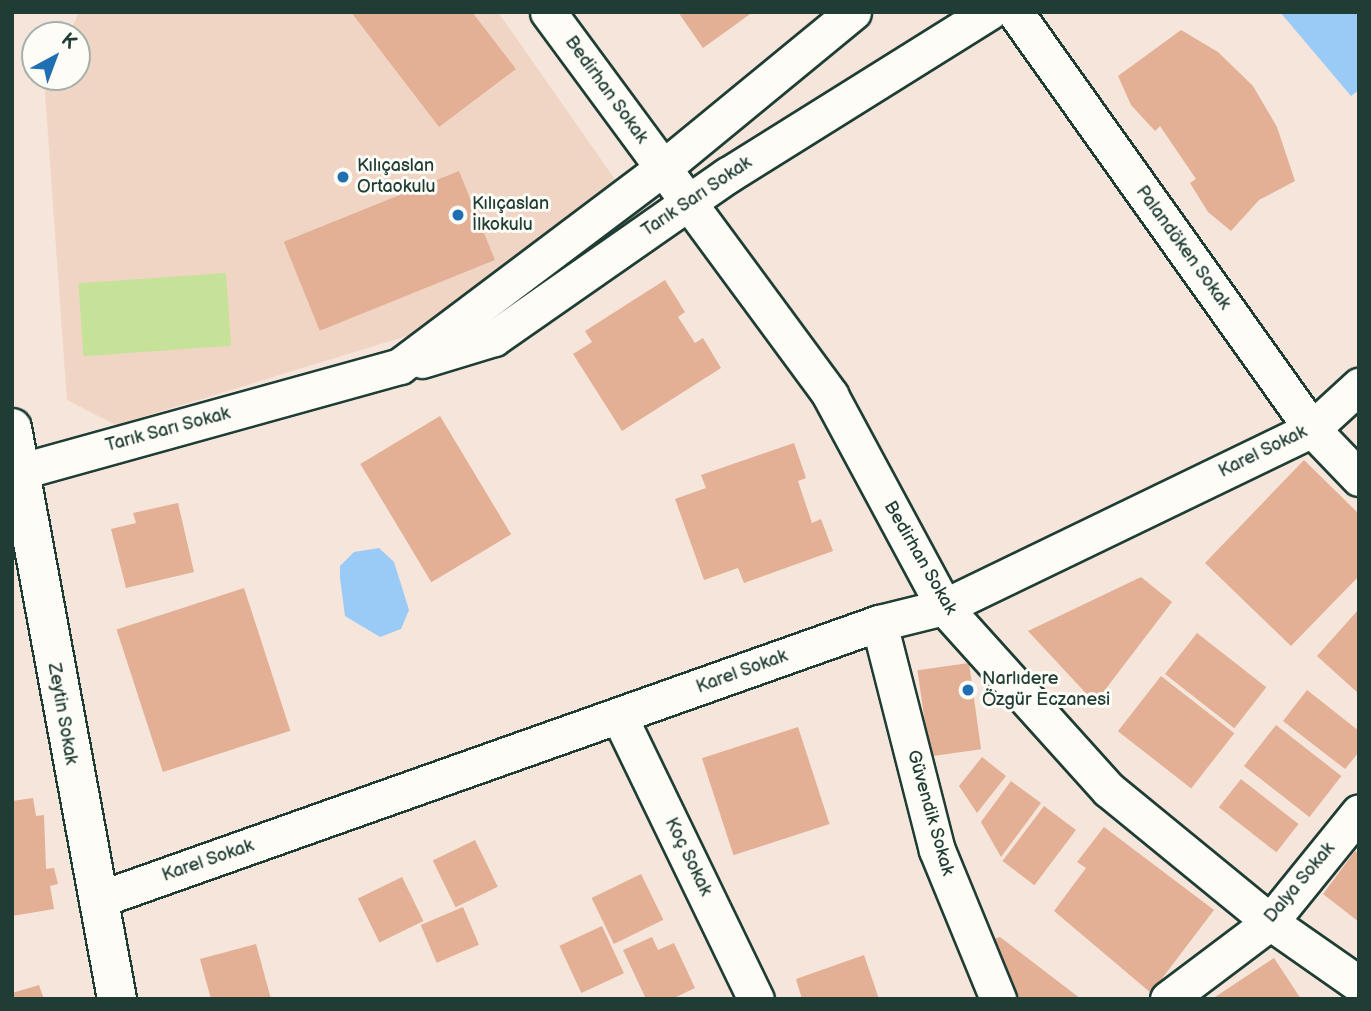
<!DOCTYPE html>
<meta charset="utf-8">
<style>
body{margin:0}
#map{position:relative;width:1371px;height:1011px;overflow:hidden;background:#f5e5da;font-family:"Balsamiq Sans",sans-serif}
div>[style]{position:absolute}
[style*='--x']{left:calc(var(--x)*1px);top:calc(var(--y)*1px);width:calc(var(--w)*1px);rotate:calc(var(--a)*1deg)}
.built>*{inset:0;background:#f0d5c5}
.green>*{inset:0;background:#c6e299;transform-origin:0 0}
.water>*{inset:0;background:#9acbf6}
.building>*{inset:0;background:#e3b095;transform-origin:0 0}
.roads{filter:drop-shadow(2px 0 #1f3d34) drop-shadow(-2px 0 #1f3d34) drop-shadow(0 2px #1f3d34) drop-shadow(0 -2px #1f3d34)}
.street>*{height:35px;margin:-17.5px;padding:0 17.5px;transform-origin:17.5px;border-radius:17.5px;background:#fdfcf7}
.secondary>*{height:38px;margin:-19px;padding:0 19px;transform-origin:19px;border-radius:19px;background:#fdfcf7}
.dots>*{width:19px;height:19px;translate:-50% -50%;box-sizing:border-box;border:4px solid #fdfcf7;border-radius:50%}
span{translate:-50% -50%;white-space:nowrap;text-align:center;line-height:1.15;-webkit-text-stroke:6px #fdfcf7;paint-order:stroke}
.street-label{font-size:18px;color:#1f3d34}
.poi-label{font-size:18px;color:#1f3d34}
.left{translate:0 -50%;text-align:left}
.frame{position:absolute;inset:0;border:14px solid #1f3d34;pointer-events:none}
.north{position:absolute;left:21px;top:21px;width:70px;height:70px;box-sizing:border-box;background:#fdfcf7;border:2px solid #a4b0a9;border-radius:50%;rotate:41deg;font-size:19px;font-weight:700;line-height:28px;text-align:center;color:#1f3d34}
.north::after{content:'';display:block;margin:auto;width:24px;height:32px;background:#1f6fb2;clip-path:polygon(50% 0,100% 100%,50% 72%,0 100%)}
</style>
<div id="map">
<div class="built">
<i style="clip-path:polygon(79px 12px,498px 12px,623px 191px,436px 327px,116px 425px,67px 400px,45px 92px,51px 77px,77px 77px,77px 35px,69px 35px)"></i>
</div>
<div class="green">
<i style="left:226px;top:273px;width:73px;height:148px;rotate:86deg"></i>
</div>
<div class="water">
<i style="clip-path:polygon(1280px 12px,1359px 12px,1359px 90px,1351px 96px)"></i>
<i style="clip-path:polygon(379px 548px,394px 562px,409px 610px,401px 629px,380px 637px,345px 616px,340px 578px,340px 566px,354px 552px)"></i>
</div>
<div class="building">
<i style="clip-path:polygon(351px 12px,472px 12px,516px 69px,439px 127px)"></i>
<i style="clip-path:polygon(678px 12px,753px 12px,703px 48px)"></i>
<i style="clip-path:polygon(1181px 30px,1218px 52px,1253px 86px,1277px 127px,1295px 181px,1259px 200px,1231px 231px,1208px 212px,1190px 183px,1196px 179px,1160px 126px,1155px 131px,1131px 105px,1118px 76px)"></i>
<i style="left:459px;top:171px;width:96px;height:189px;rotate:68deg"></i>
<i style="clip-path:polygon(665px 280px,685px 312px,678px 317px,695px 343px,703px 338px,721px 368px,622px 431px,573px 354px,592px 342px,585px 331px)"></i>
<i style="left:440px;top:416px;width:138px;height:93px;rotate:59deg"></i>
<i style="clip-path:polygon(794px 443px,806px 478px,798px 481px,812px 523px,821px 519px,833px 551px,744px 583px,738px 568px,704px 580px,675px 499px,706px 488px,701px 475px)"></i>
<i style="clip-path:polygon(1304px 460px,1359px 514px,1359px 576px,1291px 646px,1205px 563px)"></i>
<i style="clip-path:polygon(178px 503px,194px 572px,126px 588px,111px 529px,136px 523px,133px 513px)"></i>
<i style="clip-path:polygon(1141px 577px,1172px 602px,1095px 703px,1028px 631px)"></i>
<i style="left:244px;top:588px;width:150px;height:134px;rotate:72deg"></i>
<i style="clip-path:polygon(1359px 609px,1359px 694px,1317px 656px)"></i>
<i style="left:1197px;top:633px;width:88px;height:52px;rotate:38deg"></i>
<i style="left:969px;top:663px;width:87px;height:52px;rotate:82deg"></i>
<i style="left:1161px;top:676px;width:93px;height:70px;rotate:38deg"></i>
<i style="clip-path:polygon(1307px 690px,1359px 731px,1359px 752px,1345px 769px,1283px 721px)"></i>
<i style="left:1276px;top:725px;width:83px;height:52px;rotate:38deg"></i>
<i style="left:798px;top:727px;width:102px;height:101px;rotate:72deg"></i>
<i style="clip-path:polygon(982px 757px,1006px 776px,977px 813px,959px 786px)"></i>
<i style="left:1241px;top:779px;width:73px;height:36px;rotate:38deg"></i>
<i style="clip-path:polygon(1011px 781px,1041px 803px,1001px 857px,981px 822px)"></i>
<i style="clip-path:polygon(33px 798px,36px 816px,44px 815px,46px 869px,54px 868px,58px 884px,50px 886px,54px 909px,12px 916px,12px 801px)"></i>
<i style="left:1044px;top:806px;width:40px;height:69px;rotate:37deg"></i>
<i style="clip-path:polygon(1104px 827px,1214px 910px,1151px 993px,1054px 911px,1086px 868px,1077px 862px)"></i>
<i style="left:475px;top:840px;width:52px;height:47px;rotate:64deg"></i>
<i style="clip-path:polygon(1355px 851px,1359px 854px,1359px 922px,1323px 894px)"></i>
<i style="left:641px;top:874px;width:51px;height:55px;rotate:64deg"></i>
<i style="left:402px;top:877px;width:49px;height:49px;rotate:64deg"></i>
<i style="left:463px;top:907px;width:41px;height:46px;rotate:67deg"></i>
<i style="left:602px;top:926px;width:52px;height:47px;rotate:65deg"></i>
<i style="clip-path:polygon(652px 937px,658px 950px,674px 943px,695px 988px,672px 999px,646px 999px,623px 950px)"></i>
<i style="clip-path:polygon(1000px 937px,1081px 999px,1009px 999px,984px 943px)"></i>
<i style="clip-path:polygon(256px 944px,271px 999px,211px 999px,200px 959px)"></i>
<i style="clip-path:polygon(864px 955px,879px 999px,802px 999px,796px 979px)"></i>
<i style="clip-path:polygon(1274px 958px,1301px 999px,1212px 999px)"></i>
<i style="clip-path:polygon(39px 985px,44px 999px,12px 999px,12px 993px)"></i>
</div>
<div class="roads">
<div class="street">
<i style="--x:548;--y:12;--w:476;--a:53.6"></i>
<i style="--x:830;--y:395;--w:241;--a:61.7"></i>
<i style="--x:944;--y:607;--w:246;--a:48"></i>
<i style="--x:1109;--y:790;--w:208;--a:39.3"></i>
<i style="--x:1270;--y:922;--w:108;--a:34.9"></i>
<i style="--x:1015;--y:12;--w:512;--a:54.54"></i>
<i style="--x:1312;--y:429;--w:68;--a:46.2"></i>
<i style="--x:422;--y:360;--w:75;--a:-17"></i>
<i style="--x:494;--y:338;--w:285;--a:-34.9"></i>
<i style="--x:728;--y:175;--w:308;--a:-32"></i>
<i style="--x:18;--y:472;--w:396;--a:-15.5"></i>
<i style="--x:400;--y:366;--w:329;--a:-37"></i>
<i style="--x:663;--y:168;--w:246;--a:-39.4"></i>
<i style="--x:879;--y:623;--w:234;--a:75.7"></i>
<i style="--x:937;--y:850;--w:161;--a:67.7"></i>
<i style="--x:619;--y:716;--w:314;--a:64.2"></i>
<i style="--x:97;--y:900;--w:830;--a:-19.51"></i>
<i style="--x:879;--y:623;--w:67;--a:-13.8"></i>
<i style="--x:944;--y:607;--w:409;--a:-25.8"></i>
<i style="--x:1312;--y:429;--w:64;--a:-42.5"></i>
<i style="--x:1168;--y:999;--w:128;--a:-37"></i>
<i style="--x:1270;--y:922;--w:141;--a:-51"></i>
</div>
<div class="secondary">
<i style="--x:12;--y:428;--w:581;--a:79.58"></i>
</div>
</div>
<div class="dots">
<i style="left:343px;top:177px;background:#1f6fb2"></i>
<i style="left:458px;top:215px;background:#1f6fb2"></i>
<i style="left:968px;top:690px;background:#1f6fb2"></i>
</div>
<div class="street-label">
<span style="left:606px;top:90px;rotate:54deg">Bedirhan Sokak</span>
<span style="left:697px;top:197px;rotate:-34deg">Tarık Sarı Sokak</span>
<span style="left:1183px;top:248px;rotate:54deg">Palandöken Sokak</span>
<span style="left:168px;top:430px;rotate:-15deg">Tarık Sarı Sokak</span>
<span style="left:1263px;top:452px;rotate:-26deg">Karel Sokak</span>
<span style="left:920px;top:558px;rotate:60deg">Bedirhan Sokak</span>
<span style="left:742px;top:672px;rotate:-20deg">Karel Sokak</span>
<span style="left:62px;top:714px;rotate:80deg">Zeytin Sokak</span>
<span style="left:930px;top:813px;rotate:74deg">Güvendik Sokak</span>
<span style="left:688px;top:857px;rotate:64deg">Koç Sokak</span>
<span style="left:208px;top:861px;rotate:-19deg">Karel Sokak</span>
<span style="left:1300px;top:883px;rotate:-50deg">Dalya Sokak</span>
</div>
<div class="poi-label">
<span class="left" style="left:357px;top:177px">Kılıçaslan<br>Ortaokulu</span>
<span class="left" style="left:472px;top:215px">Kılıçaslan<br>İlkokulu</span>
<span class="left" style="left:982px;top:690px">Narlıdere<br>Özgür Eczanesi</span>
</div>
<div class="frame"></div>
<div class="north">K</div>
</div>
